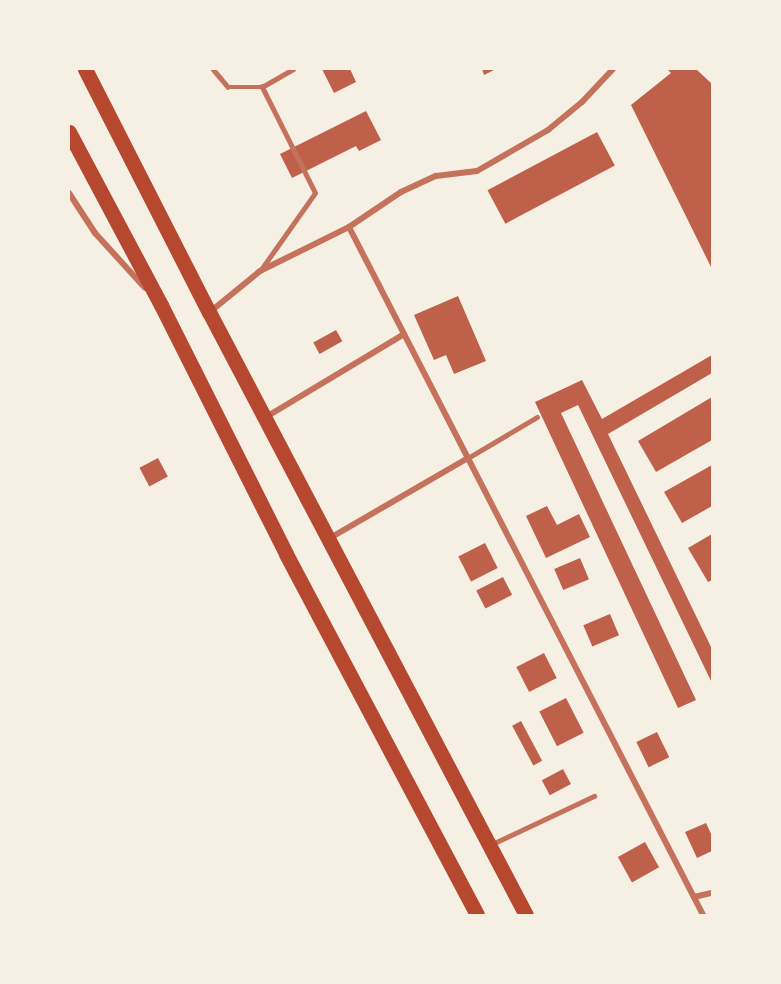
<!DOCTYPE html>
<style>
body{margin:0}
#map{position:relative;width:781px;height:984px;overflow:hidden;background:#f6efe4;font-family:"Source Sans 3",sans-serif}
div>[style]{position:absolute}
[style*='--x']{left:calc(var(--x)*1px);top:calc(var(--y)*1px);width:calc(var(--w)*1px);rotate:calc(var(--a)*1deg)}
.building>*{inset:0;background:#bf614a;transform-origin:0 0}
.service>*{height:4.5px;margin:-2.25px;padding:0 2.25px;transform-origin:2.25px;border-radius:2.25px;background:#c5725c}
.minor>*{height:6px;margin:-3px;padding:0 3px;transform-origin:3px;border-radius:3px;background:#c5725c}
.trunk>*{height:15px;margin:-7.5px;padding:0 7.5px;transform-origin:7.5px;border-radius:7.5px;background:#b5482f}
span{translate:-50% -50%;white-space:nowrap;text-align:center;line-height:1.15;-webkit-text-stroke:5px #f6efe4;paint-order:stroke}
.frame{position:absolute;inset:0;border:70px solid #f6efe4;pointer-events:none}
</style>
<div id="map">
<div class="building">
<i style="clip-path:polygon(322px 69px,350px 69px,356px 82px,334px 93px)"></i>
<i style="clip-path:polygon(482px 69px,496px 69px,484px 75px)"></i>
<i style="clip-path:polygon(667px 69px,696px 69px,712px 84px,712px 269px,631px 105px,671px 73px)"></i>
<i style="clip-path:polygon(366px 111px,381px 140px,359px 151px,356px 146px,292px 178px,280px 154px)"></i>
<i style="left:597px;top:132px;width:38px;height:124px;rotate:62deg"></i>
<i style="clip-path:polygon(458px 296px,486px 361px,454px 374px,446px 355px,434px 360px,414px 315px)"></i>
<i style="left:336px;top:330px;width:13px;height:26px;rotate:61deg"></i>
<i style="clip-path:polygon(712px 355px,712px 373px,608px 434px,712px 649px,712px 683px,578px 405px,561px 413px,696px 700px,678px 708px,535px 402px,582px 380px,602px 419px)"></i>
<i style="clip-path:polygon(712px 397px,712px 440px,656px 472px,638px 441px)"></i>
<i style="left:158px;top:458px;width:21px;height:21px;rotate:62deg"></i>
<i style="clip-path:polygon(712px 465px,712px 506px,682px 523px,664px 492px)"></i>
<i style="clip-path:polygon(547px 506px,557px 525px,579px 514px,590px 537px,546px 558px,526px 516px)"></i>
<i style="clip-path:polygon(712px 534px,712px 580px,708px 582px,688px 548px)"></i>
<i style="left:485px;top:543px;width:28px;height:30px;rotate:63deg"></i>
<i style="left:580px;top:558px;width:23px;height:28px;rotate:67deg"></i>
<i style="left:503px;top:577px;width:20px;height:30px;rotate:63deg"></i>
<i style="left:610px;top:614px;width:23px;height:29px;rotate:67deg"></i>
<i style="left:544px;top:653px;width:28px;height:31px;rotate:63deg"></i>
<i style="left:566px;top:698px;width:39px;height:30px;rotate:63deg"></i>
<i style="left:521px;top:721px;width:45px;height:10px;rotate:62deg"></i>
<i style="left:657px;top:732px;width:28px;height:23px;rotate:64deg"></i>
<i style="left:563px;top:769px;width:17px;height:24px;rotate:62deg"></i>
<i style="clip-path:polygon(706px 823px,712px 836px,712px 851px,697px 858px,685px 832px)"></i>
<i style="left:645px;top:842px;width:29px;height:31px;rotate:61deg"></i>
</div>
<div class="service">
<i style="--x:213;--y:69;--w:23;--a:50"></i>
<i style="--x:228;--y:87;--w:34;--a:0"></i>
<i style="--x:262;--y:87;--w:36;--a:-30"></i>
<i style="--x:260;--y:271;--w:95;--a:-54.8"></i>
<i style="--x:315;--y:193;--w:119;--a:-116.6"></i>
<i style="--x:468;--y:458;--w:80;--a:-30.7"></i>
<i style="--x:490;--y:845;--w:115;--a:-25.2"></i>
</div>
<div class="minor">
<i style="--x:69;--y:193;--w:48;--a:57"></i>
<i style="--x:95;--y:233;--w:74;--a:47.7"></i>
<i style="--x:349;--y:227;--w:774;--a:62.77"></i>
<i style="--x:211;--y:311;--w:63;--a:-39.2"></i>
<i style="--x:260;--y:271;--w:99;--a:-26.3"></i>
<i style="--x:349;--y:227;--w:63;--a:-33.9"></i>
<i style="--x:401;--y:192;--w:38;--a:-25"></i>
<i style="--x:436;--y:176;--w:41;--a:-7"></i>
<i style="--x:477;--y:171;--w:82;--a:-30"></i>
<i style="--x:548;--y:130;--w:44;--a:-39.5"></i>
<i style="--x:582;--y:102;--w:45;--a:-46.8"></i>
<i style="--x:266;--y:417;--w:161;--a:-31"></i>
<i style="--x:330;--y:538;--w:160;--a:-30.1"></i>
<i style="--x:694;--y:897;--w:18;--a:-13"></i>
</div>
<div class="trunk">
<i style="--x:85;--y:69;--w:273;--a:63"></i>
<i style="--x:209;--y:312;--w:681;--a:62.27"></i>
<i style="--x:69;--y:132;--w:196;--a:62"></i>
<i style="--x:161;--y:305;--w:279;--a:63.3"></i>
<i style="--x:286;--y:554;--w:408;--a:62.1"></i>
</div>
<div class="frame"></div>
</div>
